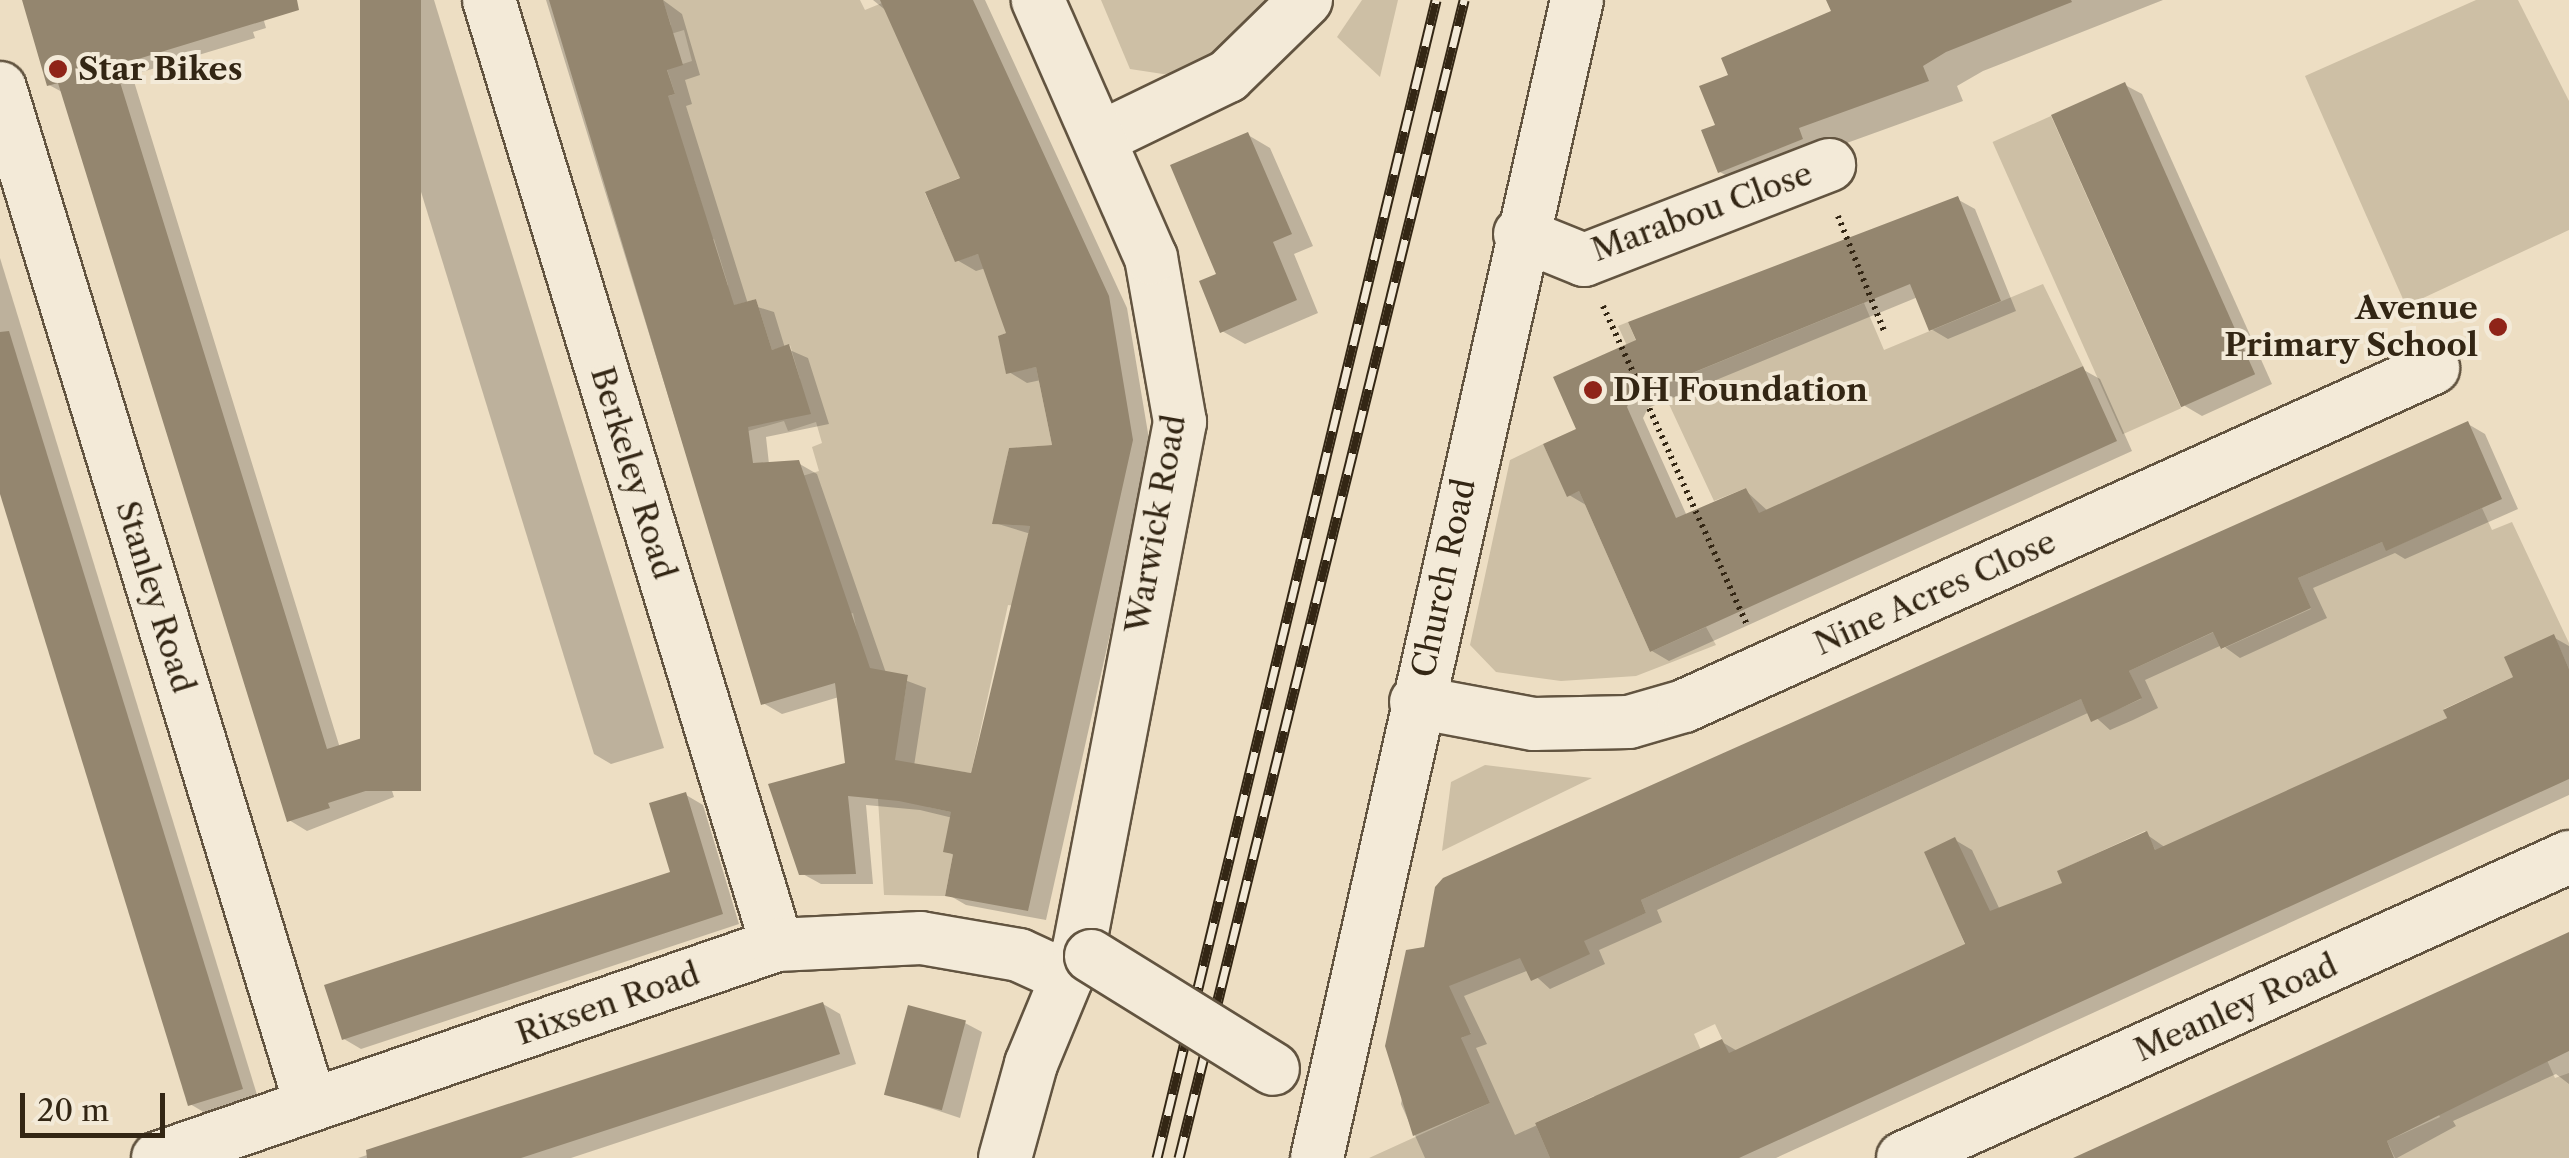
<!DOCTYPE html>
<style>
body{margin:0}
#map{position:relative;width:2569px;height:1158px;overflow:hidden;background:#eddec3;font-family:"Libre Caslon Text",serif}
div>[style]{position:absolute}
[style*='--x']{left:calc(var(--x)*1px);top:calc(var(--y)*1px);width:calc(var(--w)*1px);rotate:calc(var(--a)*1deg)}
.green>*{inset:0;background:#cdbfa5;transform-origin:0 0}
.shadow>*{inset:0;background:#0003}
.building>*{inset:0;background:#94866f;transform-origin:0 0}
.path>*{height:6px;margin-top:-3px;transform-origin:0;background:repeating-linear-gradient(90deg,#332614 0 2.5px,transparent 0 7.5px)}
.roads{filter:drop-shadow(2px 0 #625440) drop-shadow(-2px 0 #625440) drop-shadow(0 2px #625440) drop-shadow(0 -2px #625440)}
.street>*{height:52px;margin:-26px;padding:0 26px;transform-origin:26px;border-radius:26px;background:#f3ead8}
.rail>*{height:11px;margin-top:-5.5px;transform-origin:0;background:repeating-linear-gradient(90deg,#f3ead8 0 22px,#332614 0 44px);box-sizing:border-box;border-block:2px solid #332614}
.bridges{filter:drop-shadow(2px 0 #625440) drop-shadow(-2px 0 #625440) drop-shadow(0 2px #625440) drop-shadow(0 -2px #625440)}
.street-bridge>*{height:52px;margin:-26px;padding:0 26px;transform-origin:26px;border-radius:26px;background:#f3ead8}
.dots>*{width:28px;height:28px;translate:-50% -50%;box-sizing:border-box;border:5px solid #f3ead8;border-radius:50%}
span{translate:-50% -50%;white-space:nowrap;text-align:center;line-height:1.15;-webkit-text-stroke:8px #f3ead8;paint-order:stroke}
.poi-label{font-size:32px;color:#332614;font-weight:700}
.left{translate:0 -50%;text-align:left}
.right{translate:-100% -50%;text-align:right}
.street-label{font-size:32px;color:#332614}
.scale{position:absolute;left:20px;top:1093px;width:145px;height:45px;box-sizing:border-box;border:5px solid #332614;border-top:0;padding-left:12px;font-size:30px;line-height:35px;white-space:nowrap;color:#332614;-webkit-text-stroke:8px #f3ead8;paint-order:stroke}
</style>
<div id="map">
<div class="green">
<i style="clip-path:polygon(648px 0,860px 0,865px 10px,882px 3px,961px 177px,925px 193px,955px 261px,978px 254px,1019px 327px,999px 336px,1006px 373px,1036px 367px,1052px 445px,1009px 448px,993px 524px,1030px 526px,1017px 585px,1039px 610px,1008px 605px,971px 773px,937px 768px,928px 807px,951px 812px,953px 854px,945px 896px,884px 895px,878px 799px,894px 759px,908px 676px,866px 673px,853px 613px,801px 628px,759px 489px,819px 471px,812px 447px,822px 443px,816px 422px,788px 431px,784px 421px,741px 433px,777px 386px,800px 379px,790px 345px,772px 350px,756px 299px,708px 313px,728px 285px,714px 239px,688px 247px,707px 222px,694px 179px,670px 186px,638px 106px,675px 94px,667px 69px,692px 61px,684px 30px,620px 49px,671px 25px,663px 1px)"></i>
<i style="clip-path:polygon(1101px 0,1284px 0,1241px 41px,1180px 73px,1163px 74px,1130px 69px)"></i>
<i style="clip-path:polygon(1362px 0,1398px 0,1380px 77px,1337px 37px)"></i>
<i style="clip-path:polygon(2476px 0,2518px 0,2569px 101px,2569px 230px,2406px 306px,2305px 76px)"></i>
<i style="left:2051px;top:116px;width:320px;height:64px;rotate:66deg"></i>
<i style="clip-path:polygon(2043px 284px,2083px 366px,1759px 514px,1746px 488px,1714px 501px,1667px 400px,1654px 405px,1618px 326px,1628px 322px,1656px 388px,1864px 303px,1884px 350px)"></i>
<i style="clip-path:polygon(1543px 444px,1568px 496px,1579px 491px,1650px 652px,1706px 627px,1716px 645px,1636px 676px,1561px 681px,1496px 672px,1470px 645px,1510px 460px)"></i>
<i style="clip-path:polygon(2482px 508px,2492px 530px,2512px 522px,2569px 643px,2569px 669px,2554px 635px,2513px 677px,2444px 709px,2447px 718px,2156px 851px,2145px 831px,2058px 871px,2063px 883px,1992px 915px,1954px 918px,1965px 945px,1729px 1054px,1715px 1024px,1694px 1034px,1708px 1066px,1619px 1150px,1594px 1096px,1535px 1123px,1550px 1158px,1369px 1158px,1490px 1103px,1460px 1039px,1471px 1033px,1438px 990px,1579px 930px,1616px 926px,1646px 913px,1641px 900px,2081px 699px,2092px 721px,2141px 699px,2129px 671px,2214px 632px,2222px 649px,2311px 609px,2298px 578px,2382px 542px,2387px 550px)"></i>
<i style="clip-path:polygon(1485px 765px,1592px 778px,1442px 851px,1451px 782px)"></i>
<i style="clip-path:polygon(2541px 1047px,2555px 1078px,2569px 1073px,2569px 1158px,2395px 1158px,2387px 1141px,2440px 1117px,2431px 1097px)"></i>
</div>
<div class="shadow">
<i style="clip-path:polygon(24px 0,258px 0,266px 28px,253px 32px,255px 38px,132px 75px,340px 748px,361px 741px,379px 751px,394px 797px,307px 831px,289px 820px,64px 93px,49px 85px)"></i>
<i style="clip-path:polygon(362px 0,434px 0,664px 748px,611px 764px,594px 754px)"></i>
<i style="clip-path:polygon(546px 0,663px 0,682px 14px,700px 75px,685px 80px,692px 104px,686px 106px,748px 304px,774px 312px,785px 348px,808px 358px,829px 424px,766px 437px,769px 464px,798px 463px,817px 474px,886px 673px,926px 688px,914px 766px,973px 776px,1031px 534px,995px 523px,1055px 448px,1041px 380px,1027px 383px,1009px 372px,1009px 334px,986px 268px,976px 271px,957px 260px,963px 179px,889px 13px,873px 0,985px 0,1127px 308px,1151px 451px,1046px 920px,966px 905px,947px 894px,955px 856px,946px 850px,953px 818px,920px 810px,866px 805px,873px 884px,821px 884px,801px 873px,848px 765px,839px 697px,782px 714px,763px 703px)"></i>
<i style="clip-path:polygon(1865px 0,2163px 0,1983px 71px,1957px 86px,1963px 101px,1833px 148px,1756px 192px,1720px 172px,1719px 126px,1731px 77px)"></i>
<i style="clip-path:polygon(2125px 85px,2142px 94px,2272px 384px,2202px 416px,2185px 406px)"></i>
<i style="clip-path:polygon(1248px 135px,1270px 148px,1313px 246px,1294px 254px,1318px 313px,1245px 344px,1222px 331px,1219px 275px)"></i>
<i style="clip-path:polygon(1957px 199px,1975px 209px,2016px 311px,1948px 339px,1931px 329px,1918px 297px,1648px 408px,1643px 418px,1687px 516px,1746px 491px,1769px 512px,2082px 369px,2100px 379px,2132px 451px,1669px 661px,1652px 651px,1586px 505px,1569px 495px,1579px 431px,1556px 378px)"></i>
<i style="clip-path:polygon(0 258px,258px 1098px,207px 1114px,190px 1104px,0 486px)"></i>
<i style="clip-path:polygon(2468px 424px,2485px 434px,2518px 509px,2405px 559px,2395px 553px,2313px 588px,2327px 618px,2240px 658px,2222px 645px,2145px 680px,2158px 708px,2133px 720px,2110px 730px,2090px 712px,1657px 910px,1662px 922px,1599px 950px,1605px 964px,1550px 989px,1529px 970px,1464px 996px,1487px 1044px,1476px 1048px,1515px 1135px,1722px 1042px,1739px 1052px,1968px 946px,1955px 840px,1972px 850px,2000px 910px,2066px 884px,2146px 834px,2166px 848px,2451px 720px,2516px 679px,2553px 637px,2569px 646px,2569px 795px,1776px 1158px,1425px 1158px,1401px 1104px,1426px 949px)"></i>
<i style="clip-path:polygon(686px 795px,703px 805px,739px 924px,361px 1049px,344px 1039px,673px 873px)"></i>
<i style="clip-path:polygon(2569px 935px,2569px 1084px,2556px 1074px,2453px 1121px,2456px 1126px,2397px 1158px,2080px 1158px)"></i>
<i style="clip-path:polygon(823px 1004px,840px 1014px,856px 1064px,571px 1158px,358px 1158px)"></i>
<i style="clip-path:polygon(965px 1023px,982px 1032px,960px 1118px,888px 1094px)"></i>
</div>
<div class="building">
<i style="clip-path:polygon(22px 0,297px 0,299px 10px,115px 66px,327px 749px,362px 738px,378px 787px,328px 803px,330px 808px,287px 822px,58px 83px,47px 86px)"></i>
<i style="left:360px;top:0;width:61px;height:791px"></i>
<i style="clip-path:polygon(549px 0,663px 0,683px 65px,667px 70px,675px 94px,668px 96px,734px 305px,756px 299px,772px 350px,789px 344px,811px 414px,748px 427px,753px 463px,799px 460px,870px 668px,908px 675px,895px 760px,971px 773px,1030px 526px,992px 524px,1009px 448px,1052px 445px,1036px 367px,1006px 374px,998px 336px,1006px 333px,978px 254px,955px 262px,925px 192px,960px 178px,880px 0,973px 0,1109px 296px,1133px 440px,1028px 911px,945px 896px,953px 854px,943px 852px,951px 812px,899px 801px,848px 796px,856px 874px,799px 875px,768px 784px,845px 763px,835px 683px,761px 705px)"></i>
<i style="clip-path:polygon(1826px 0,2071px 0,2072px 2px,1946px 52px,1923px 66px,1929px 81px,1799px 128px,1803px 139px,1718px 173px,1701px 130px,1715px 125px,1699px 86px,1728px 75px,1721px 58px,1831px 11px)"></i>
<i style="left:2125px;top:82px;width:320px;height:81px;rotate:66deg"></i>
<i style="clip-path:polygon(1248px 132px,1292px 234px,1273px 242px,1297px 300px,1220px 333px,1199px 281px,1216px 274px,1170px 165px)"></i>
<i style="clip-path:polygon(1958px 196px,2001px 301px,1929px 331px,1910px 284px,1631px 398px,1627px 407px,1676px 518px,1746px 488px,1759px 513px,2083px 366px,2117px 441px,1650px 652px,1579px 491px,1567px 497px,1543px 444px,1576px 429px,1553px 377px,1636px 340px,1628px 322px)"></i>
<i style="clip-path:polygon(9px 331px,243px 1089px,188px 1106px,0 494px,0 332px)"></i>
<i style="clip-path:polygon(2468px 421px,2502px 499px,2386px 551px,2382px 542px,2298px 578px,2311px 608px,2221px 649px,2213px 632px,2129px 671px,2142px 698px,2115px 711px,2091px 722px,2081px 699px,1641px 900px,1646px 913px,1584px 941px,1590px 954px,1531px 981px,1520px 958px,1449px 986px,1471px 1034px,1461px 1038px,1490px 1103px,1413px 1136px,1385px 1046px,1406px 950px,1424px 947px,1435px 887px,1443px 878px)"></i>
<i style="clip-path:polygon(2554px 634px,2569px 669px,2569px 779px,1739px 1158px,1550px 1158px,1535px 1123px,1722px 1039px,1729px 1053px,1965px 944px,1924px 852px,1955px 837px,1990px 911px,2062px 883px,2057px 871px,2147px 831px,2155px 850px,2447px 718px,2443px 710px,2513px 677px,2504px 657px)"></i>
<i style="clip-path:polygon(686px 792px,723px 914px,342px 1040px,324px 985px,670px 872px,649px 803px)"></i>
<i style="clip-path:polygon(2569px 932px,2569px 1051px,2387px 1141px,2394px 1158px,2073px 1158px)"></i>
<i style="clip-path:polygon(823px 1002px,840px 1054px,521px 1158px,367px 1158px,366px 1150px)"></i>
<i style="left:908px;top:1005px;width:60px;height:93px;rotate:15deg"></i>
</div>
<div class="path">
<i style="--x:1838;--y:216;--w:124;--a:68.2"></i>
<i style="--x:1603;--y:306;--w:348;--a:65.7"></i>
</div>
<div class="roads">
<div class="street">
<i style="--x:489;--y:0;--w:988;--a:73.05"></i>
<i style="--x:0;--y:88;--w:1063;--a:73"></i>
<i style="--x:1100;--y:138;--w:142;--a:-25.8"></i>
<i style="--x:1228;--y:76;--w:109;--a:-44.3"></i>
<i style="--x:1520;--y:234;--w:69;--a:22.1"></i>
<i style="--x:1584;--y:260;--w:263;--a:-21.2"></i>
<i style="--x:1416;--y:702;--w:120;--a:10.6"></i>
<i style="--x:1534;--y:724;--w:95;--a:-1.2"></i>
<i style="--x:1629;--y:722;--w:57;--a:-16.2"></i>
<i style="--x:1684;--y:706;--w:822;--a:-24.29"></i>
<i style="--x:158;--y:1158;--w:655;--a:-18.99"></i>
<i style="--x:777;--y:945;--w:144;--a:-2.8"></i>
<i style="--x:921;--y:938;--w:99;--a:9.8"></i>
<i style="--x:1019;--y:955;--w:53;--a:24.6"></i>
<i style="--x:1005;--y:1158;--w:98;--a:-74.5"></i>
<i style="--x:1031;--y:1064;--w:126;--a:-67.5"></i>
<i style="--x:1079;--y:948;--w:536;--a:-79.13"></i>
<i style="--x:1180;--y:422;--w:167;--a:-100"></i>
<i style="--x:1151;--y:258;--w:282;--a:-113.7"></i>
<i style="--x:1317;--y:1158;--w:1187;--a:-77.35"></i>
<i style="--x:1903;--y:1158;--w:731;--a:-24.32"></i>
</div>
</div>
<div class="rail">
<i style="--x:1157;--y:1158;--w:1191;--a:-76.45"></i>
<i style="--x:1179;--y:1158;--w:1193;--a:-76.17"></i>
</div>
<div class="bridges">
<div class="street-bridge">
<i style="--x:1091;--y:956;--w:214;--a:31.8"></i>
</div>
</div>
<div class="dots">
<i style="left:58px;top:69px;background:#8f2418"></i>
<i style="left:2498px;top:327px;background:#8f2418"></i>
<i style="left:1593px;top:390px;background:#8f2418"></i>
</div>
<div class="poi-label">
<span class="left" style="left:78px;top:69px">Star Bikes</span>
<span class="right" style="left:2478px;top:327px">Avenue<br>Primary School</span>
<span class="left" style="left:1613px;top:390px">DH Foundation</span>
</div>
<div class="street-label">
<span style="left:1702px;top:212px;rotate:-20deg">Marabou Close</span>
<span style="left:633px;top:473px;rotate:73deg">Berkeley Road</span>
<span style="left:1156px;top:524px;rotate:-80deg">Warwick Road</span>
<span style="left:1444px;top:578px;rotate:-78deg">Church Road</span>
<span style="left:1935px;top:593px;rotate:-24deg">Nine Acres Close</span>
<span style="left:155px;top:597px;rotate:73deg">Stanley Road</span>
<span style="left:608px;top:1004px;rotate:-19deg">Rixsen Road</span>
<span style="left:2236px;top:1008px;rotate:-24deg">Meanley Road</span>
</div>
<div class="scale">20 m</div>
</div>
